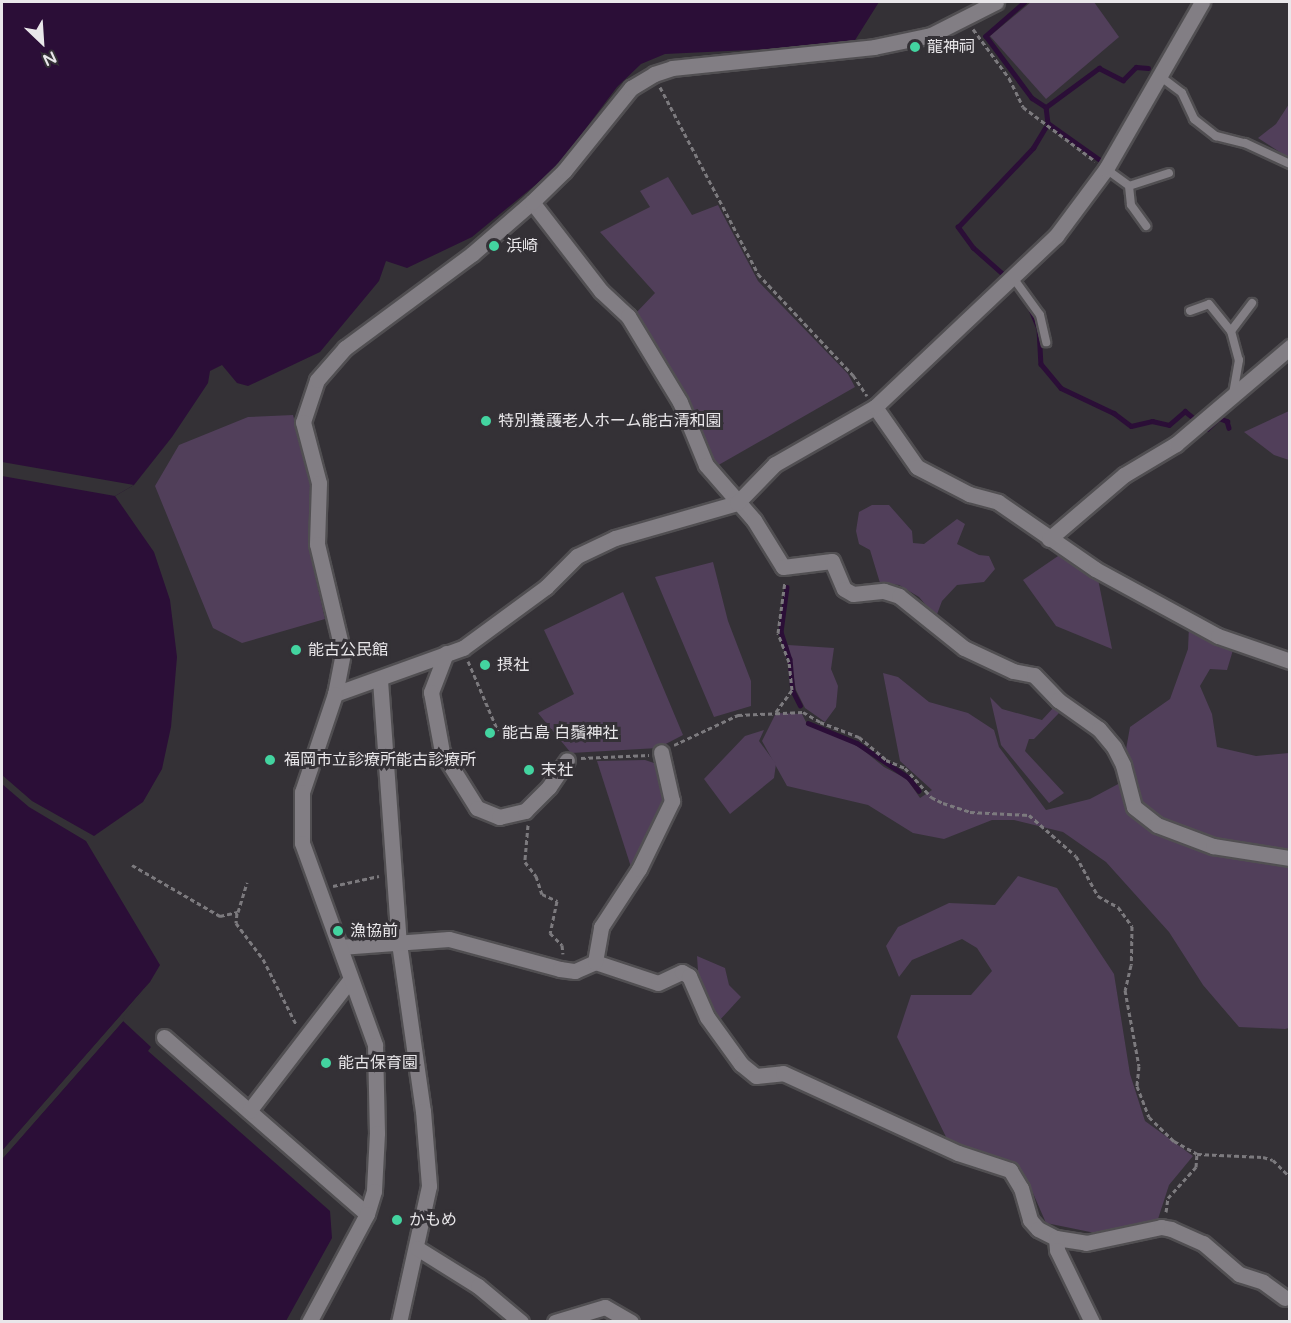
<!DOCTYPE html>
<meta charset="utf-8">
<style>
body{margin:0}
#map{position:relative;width:1291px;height:1323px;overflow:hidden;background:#343136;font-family:"Varela Round","Noto Sans JP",sans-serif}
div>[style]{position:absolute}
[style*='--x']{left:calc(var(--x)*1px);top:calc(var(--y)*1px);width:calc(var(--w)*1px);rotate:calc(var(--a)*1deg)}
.green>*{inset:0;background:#513f5a}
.water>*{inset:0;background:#2b0e37}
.pier>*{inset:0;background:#343136}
.stream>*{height:4.5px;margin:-2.25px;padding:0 2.25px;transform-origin:2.25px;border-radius:2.25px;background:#2b0e37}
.path>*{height:3px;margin-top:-1.5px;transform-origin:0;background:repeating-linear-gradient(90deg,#7c7a7e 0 4.5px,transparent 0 7.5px)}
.roads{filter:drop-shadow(2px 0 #514f52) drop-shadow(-2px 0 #514f52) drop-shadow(0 2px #514f52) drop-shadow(0 -2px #514f52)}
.service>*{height:8px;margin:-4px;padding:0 4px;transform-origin:4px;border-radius:4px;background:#827e84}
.minor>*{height:15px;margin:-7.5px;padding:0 7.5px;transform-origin:7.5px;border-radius:7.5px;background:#827e84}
.tertiary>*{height:15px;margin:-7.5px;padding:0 7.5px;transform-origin:7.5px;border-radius:7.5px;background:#827e84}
.dots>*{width:16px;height:16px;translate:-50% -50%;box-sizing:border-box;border:3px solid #343136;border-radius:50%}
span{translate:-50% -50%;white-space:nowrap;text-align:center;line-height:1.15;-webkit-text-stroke:6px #343136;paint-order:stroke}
.poi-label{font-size:16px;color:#e9e7ea}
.left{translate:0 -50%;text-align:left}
.frame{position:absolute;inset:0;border:3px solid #e9e7ea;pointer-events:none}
.north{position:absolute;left:12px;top:12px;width:60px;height:60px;-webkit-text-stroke:4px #343136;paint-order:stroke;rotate:155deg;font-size:16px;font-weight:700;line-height:24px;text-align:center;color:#e9e7ea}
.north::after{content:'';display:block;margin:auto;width:21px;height:27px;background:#e9e7ea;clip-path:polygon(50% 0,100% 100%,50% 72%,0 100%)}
</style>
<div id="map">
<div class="green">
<i style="clip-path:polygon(1031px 2px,1094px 2px,1119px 37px,1046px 99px,990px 36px)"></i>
<i style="clip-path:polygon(1289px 104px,1289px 158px,1258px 138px,1276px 124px)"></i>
<i style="clip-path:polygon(668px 177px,692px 215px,718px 205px,758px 281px,848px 374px,855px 387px,715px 467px,634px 315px,655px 293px,600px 232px,650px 207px,640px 191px)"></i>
<i style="clip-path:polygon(1289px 411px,1289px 460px,1274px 455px,1244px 432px)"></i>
<i style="clip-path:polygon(293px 415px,311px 480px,308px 544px,325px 619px,242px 643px,213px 628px,155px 486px,179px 445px,248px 417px)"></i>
<i style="clip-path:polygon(872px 505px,889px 505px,912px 531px,913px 543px,924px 544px,957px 519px,965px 524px,957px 544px,979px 555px,989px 556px,995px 569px,984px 582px,957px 585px,942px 601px,936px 617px,919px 597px,899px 585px,880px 583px,870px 550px,859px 544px,856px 531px,859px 512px)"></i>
<i style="clip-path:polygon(1061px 554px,1097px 574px,1112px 649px,1056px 626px,1023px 580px)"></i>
<i style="clip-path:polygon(713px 562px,728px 621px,751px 681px,751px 706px,714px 717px,655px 577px)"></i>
<i style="clip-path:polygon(623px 592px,683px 735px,658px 748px,571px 753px,538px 713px,574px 694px,544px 630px)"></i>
<i style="clip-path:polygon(1189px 626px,1212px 643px,1233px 650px,1227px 670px,1210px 669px,1200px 686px,1212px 714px,1217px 747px,1256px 756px,1289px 753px,1289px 1028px,1285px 1029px,1239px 1027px,1203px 985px,1169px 932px,1106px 862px,1063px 832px,1014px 820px,992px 820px,944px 839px,913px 833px,868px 805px,787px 786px,762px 741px,776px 713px,802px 714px,807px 724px,857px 745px,884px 767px,907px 779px,920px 798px,932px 790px,900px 761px,883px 673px,898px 677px,929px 702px,968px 713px,994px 730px,999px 747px,1046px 810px,1090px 799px,1120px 783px,1130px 727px,1170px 699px,1188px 649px)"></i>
<i style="clip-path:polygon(788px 645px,834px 648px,831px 669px,838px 686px,836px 707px,825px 722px,805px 708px,796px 690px)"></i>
<i style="clip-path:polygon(990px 697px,1002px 709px,1042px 720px,1053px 708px,1059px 713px,1034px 739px,1029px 739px,1025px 751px,1064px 793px,1049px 803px,1001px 745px)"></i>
<i style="clip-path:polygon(764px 730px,759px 741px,776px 764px,774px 778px,730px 814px,704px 779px,745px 736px)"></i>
<i style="clip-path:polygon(645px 760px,660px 765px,668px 798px,631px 867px,597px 761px)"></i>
<i style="clip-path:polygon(1018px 876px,1057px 888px,1114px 974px,1130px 1074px,1145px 1121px,1193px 1156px,1169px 1185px,1158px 1219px,1105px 1235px,1046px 1223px,1029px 1184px,1013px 1164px,947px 1139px,897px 1037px,911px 995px,971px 995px,992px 971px,977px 948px,962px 939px,912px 960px,899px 977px,886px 946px,898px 927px,949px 903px,995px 905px)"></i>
<i style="clip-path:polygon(697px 956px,725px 968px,729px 985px,741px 997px,719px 1021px,699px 986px)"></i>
</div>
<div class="water">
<i style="clip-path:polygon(2px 2px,879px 2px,852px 45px,665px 54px,641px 64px,617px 87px,556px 168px,472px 237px,407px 268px,386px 261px,379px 281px,320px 352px,248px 386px,237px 383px,222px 365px,210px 371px,208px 383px,172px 437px,134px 485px,115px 496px,154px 552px,170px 600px,177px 657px,171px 727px,162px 769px,143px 802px,94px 836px,32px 801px,2px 775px)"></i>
<i style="clip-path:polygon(2px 784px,29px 807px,86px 841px,160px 965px,150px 982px,2px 1151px)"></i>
<i style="clip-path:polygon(123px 1021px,151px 1047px,148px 1051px,330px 1211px,332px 1238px,286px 1321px,2px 1322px,2px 1159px)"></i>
</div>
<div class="pier">
<i style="clip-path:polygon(2px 462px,134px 485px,115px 496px,2px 476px)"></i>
<i style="clip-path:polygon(150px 982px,122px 1018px,125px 1019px,2px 1159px,2px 1151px)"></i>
</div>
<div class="stream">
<i style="--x:1025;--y:2;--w:52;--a:138.9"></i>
<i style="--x:986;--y:36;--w:77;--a:53.4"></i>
<i style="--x:1032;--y:98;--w:17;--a:33"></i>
<i style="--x:1046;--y:107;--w:16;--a:83"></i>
<i style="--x:1048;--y:123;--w:67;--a:35.3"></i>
<i style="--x:1046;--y:107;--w:66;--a:-36.3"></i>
<i style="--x:1099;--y:68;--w:27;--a:27"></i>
<i style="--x:1123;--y:80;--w:18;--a:-45"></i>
<i style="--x:1136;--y:67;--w:12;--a:5"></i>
<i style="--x:1007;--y:278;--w:45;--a:-138.6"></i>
<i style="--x:973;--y:248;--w:26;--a:-126"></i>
<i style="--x:958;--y:227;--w:109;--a:-46.5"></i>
<i style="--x:1033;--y:148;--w:23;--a:-59"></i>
<i style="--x:1029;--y:305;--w:25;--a:67"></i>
<i style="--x:1039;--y:328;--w:36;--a:87"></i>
<i style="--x:1041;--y:364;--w:31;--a:50"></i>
<i style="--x:1061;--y:388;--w:59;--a:25.3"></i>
<i style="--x:1114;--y:413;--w:21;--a:37"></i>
<i style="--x:1131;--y:426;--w:22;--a:-13"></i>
<i style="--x:1152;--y:421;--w:17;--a:13"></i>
<i style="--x:1169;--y:425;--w:21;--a:-41"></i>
<i style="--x:1185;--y:411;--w:28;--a:39"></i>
<i style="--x:1207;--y:429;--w:16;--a:-43"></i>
<i style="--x:1219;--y:418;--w:9;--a:21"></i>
<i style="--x:1227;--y:421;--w:7;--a:74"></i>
<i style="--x:787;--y:587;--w:45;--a:97.6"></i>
<i style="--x:781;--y:632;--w:28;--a:72"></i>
<i style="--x:790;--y:659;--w:32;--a:85"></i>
<i style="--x:793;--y:691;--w:16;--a:63"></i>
<i style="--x:808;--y:723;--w:53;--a:22.2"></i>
<i style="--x:857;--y:743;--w:63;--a:33.9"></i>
<i style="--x:909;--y:778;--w:16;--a:52"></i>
</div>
<div class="path">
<i style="--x:973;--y:29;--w:61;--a:53.7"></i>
<i style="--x:1009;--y:78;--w:32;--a:64"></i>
<i style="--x:1023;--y:107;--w:90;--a:36.9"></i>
<i style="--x:660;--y:87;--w:211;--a:62.3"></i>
<i style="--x:758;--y:274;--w:139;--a:46.8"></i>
<i style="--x:853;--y:375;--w:25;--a:56"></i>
<i style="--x:468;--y:661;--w:76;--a:66.8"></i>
<i style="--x:776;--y:712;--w:27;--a:-54"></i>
<i style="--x:792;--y:690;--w:28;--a:-96"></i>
<i style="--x:789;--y:662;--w:31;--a:-111"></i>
<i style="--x:778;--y:633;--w:52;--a:-82.3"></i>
<i style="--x:674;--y:745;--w:71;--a:-25.1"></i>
<i style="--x:738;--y:715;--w:65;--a:-2.6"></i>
<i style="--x:803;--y:712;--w:20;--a:30"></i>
<i style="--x:820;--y:722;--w:42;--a:21"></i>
<i style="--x:859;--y:737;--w:35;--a:40"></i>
<i style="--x:886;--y:760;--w:21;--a:23"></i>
<i style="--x:905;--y:768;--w:39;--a:48"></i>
<i style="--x:931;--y:797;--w:13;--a:27"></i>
<i style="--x:943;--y:803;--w:28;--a:18"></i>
<i style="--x:970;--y:812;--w:59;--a:2.9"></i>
<i style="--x:1029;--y:815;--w:62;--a:41.1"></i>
<i style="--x:1076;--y:856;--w:46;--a:61.2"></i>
<i style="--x:1098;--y:896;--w:23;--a:29"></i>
<i style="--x:1118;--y:907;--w:24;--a:54"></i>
<i style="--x:1132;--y:926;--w:39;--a:91"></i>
<i style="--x:1131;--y:965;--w:26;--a:103"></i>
<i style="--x:1125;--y:990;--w:77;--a:79.6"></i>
<i style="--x:1139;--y:1066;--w:20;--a:96"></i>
<i style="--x:1137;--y:1086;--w:33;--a:69"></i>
<i style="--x:1149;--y:1117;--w:35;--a:44"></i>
<i style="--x:1174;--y:1141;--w:26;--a:29"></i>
<i style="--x:1197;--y:1154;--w:66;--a:2.6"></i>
<i style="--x:1263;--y:1157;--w:10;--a:17"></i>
<i style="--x:1273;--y:1160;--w:24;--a:45"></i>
<i style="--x:581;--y:758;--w:68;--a:-2.5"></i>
<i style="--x:528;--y:825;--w:37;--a:95"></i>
<i style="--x:525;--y:862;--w:18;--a:52"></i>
<i style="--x:536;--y:876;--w:19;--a:72"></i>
<i style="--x:542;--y:894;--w:17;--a:25"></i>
<i style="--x:557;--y:901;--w:33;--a:102"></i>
<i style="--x:550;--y:933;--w:17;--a:45"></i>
<i style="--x:562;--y:945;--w:9;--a:84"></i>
<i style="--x:132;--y:865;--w:102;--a:30.1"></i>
<i style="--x:220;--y:916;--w:18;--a:-13"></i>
<i style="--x:238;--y:912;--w:31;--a:-73"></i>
<i style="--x:333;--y:886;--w:47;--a:-12.3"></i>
<i style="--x:237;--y:913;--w:10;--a:96"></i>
<i style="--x:236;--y:923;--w:45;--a:53.1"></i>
<i style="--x:263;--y:959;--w:73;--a:63.1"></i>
<i style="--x:1166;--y:1212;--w:14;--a:-82"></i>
<i style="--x:1168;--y:1198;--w:42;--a:-47.9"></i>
<i style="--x:1196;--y:1167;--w:13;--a:-86"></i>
</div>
<div class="roads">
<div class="service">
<i style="--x:1161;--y:77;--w:26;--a:37"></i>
<i style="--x:1182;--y:93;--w:29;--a:65"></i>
<i style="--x:1194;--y:119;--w:28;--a:38"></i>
<i style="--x:1216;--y:136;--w:30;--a:14"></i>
<i style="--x:1245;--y:143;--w:50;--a:25"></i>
<i style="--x:1106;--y:169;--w:29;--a:36"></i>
<i style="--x:1129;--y:186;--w:19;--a:84"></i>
<i style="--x:1131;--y:205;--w:26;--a:54"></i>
<i style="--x:1129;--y:186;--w:42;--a:-18"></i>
<i style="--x:1014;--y:279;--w:44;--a:54.2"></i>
<i style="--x:1040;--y:315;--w:28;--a:77"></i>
<i style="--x:1190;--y:311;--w:20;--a:-20"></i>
<i style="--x:1209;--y:304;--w:35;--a:51"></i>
<i style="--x:1231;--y:331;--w:30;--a:75"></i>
<i style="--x:1239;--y:360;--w:34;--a:100"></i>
<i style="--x:1231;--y:331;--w:35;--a:-53"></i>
</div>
<div class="minor">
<i style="--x:532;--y:202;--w:113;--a:52.2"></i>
<i style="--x:601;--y:291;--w:37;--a:43"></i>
<i style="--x:628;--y:316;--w:100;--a:58.8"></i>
<i style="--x:680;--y:402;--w:68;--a:67.6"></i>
<i style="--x:706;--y:465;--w:73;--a:48.9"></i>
<i style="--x:754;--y:520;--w:55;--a:58.3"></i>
<i style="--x:783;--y:567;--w:49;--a:-7"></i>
<i style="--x:832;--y:561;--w:30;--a:67"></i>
<i style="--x:844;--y:589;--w:10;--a:29"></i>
<i style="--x:853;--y:594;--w:31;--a:-6"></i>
<i style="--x:884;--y:591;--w:16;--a:18"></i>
<i style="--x:899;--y:596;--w:83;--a:38.7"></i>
<i style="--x:964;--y:648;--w:54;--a:25.1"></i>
<i style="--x:1013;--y:671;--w:21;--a:11"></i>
<i style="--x:1034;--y:675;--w:35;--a:46"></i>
<i style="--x:1058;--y:700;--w:50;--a:35.3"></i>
<i style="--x:1099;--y:729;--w:23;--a:50"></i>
<i style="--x:1114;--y:747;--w:20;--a:63"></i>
<i style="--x:1123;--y:765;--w:43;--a:75.3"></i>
<i style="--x:1134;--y:807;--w:29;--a:38"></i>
<i style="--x:1157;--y:825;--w:60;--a:20.6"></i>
<i style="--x:1213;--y:846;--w:78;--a:8.9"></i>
<i style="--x:875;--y:407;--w:73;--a:55"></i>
<i style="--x:917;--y:467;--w:59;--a:27.4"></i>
<i style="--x:969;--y:494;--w:30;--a:15"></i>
<i style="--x:998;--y:502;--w:118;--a:34.6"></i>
<i style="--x:1095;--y:569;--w:140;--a:28.6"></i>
<i style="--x:1218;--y:636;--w:76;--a:19.1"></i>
<i style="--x:303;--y:422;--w:44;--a:-71.6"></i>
<i style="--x:317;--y:380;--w:43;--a:-48.8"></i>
<i style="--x:345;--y:348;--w:158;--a:-36.5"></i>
<i style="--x:472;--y:254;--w:79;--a:-40.9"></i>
<i style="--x:532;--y:202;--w:45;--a:-44.1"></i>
<i style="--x:564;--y:171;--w:107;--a:-51.1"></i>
<i style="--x:631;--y:88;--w:27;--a:-31"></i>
<i style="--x:654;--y:74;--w:19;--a:-18"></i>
<i style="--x:672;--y:68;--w:203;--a:-5.9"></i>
<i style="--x:874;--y:47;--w:58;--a:-11.9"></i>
<i style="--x:931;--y:35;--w:73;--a:-26.9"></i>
<i style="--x:1049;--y:539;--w:99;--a:-40.5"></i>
<i style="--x:1124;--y:475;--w:61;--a:-30.8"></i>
<i style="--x:1176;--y:444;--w:150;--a:-40.4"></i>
<i style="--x:446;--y:653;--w:42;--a:111"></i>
<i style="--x:431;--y:692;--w:61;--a:79.6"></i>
<i style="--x:442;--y:752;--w:66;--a:58"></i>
<i style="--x:477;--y:808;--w:24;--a:22"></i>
<i style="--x:499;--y:817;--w:27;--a:-13"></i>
<i style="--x:525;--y:811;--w:34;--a:-45"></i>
<i style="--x:549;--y:787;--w:32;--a:-56"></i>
<i style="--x:380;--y:680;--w:264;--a:85.9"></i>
<i style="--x:399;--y:943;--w:170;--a:81.9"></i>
<i style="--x:423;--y:1111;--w:75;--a:85.4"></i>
<i style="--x:429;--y:1186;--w:139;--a:102.4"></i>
<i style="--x:335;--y:694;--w:136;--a:-19.8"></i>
<i style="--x:463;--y:648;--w:103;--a:-36.3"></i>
<i style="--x:546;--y:587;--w:44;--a:-45"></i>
<i style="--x:577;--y:556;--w:42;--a:-25.3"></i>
<i style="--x:615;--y:538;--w:127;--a:-16"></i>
<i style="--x:737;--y:503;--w:54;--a:-45.7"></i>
<i style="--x:775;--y:464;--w:115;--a:-29.7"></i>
<i style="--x:875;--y:407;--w:249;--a:-43.4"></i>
<i style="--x:1056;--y:236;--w:84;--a:-53.3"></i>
<i style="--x:1106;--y:169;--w:193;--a:-60.1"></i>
<i style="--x:340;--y:947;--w:109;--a:-4.2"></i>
<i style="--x:449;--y:939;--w:115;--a:15.1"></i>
<i style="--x:560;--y:969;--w:15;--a:8"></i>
<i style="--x:575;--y:971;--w:22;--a:-24"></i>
<i style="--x:595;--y:962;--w:66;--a:18.4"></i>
<i style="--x:658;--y:983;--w:26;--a:-25"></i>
<i style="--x:682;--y:972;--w:8;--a:30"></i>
<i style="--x:689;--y:976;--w:45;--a:66.3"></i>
<i style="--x:707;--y:1017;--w:58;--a:54.1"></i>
<i style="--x:741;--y:1064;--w:19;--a:39"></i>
<i style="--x:756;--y:1076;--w:27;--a:-6"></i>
<i style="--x:783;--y:1073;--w:192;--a:24.6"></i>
<i style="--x:958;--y:1153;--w:55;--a:18.1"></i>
<i style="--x:1010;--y:1170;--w:21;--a:59"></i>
<i style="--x:1021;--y:1188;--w:33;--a:74"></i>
<i style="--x:1030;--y:1220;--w:12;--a:48"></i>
<i style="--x:1038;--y:1229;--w:20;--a:27"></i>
<i style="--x:1056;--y:1238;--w:30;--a:9"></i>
<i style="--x:1086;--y:1243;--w:77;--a:-12"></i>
<i style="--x:1161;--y:1227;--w:10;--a:11"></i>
<i style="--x:1171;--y:1229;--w:35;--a:24"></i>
<i style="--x:1203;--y:1243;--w:48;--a:40.7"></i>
<i style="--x:1239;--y:1274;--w:25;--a:18"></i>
<i style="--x:1263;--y:1282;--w:27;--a:36"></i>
<i style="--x:595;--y:962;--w:36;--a:-80"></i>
<i style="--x:601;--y:927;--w:69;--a:-56.8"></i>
<i style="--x:639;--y:869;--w:76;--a:-64.1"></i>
<i style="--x:672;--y:801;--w:50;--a:-102.7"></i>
<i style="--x:164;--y:1037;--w:269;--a:41.1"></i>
<i style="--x:249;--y:1111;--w:165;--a:-52.4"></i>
<i style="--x:1056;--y:1238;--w:12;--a:85"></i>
<i style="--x:1057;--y:1250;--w:80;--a:64.1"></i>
<i style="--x:417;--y:1248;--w:72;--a:31.9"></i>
<i style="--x:478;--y:1286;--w:56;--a:39.9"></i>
<i style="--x:555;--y:1322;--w:52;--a:-16.7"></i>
<i style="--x:605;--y:1307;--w:30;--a:30"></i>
</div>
<div class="tertiary">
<i style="--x:303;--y:422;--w:63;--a:75.3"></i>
<i style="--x:319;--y:483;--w:61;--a:91.9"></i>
<i style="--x:317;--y:544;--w:112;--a:76.6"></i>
<i style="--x:343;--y:653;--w:42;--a:101"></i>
<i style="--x:335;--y:694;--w:103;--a:108.6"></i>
<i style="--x:302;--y:792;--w:51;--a:90"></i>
<i style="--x:302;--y:843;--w:215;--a:70.1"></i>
<i style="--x:375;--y:1045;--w:88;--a:88.7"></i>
<i style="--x:377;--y:1133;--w:58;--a:93"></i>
<i style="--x:374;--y:1191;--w:24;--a:107"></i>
<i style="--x:367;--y:1214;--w:123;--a:118.2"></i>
</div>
</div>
<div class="dots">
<i style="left:915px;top:47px;background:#43d4a0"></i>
<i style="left:494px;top:246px;background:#43d4a0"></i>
<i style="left:486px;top:421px;background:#43d4a0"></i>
<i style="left:296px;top:650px;background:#43d4a0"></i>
<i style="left:485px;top:665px;background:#43d4a0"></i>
<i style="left:490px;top:733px;background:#43d4a0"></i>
<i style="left:270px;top:760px;background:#43d4a0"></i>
<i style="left:529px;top:770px;background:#43d4a0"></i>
<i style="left:338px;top:931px;background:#43d4a0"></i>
<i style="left:326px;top:1063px;background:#43d4a0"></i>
<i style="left:397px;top:1220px;background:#43d4a0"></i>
</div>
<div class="poi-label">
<span class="left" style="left:927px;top:47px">龍神祠</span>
<span class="left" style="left:506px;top:246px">浜崎</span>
<span class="left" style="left:498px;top:421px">特別養護老人ホーム能古清和園</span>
<span class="left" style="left:308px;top:650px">能古公民館</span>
<span class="left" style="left:497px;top:665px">摂社</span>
<span class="left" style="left:502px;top:733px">能古島 白鬚神社</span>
<span class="left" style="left:284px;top:760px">福岡市立診療所能古診療所</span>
<span class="left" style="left:541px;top:770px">末社</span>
<span class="left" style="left:350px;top:931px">漁協前</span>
<span class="left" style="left:338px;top:1063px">能古保育園</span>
<span class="left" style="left:409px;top:1220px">かもめ</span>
</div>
<div class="frame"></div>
<div class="north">N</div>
</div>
